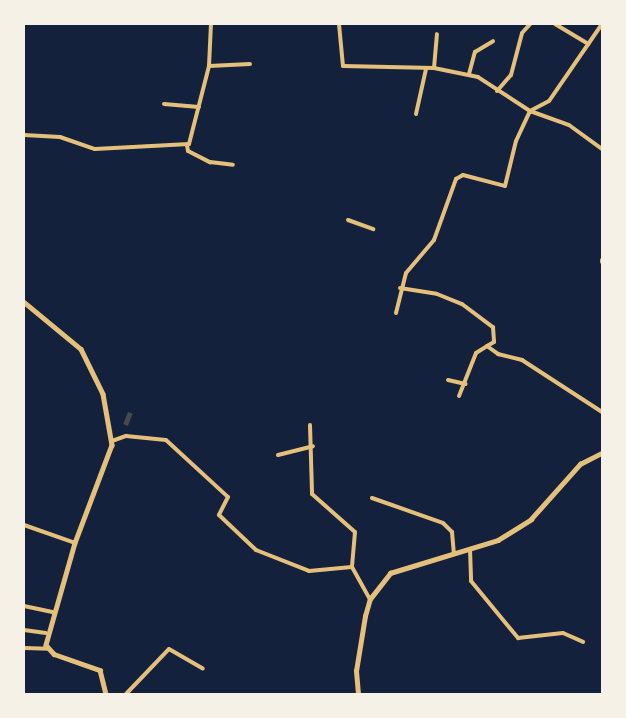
<!DOCTYPE html>
<style>
body{margin:0}
#map{position:relative;width:626px;height:718px;overflow:hidden;background:#14213d;font-family:Merriweather,serif}
div>[style]{position:absolute}
[style*='--x']{left:calc(var(--x)*1px);top:calc(var(--y)*1px);width:calc(var(--w)*1px);rotate:calc(var(--a)*1deg)}
.building>*{inset:0;background:#48494c;transform-origin:0 0}
.minor>*{height:4px;margin:-2px;padding:0 2px;transform-origin:2px;border-radius:2px;background:#e5c07b}
.tertiary>*{height:4.5px;margin:-2.25px;padding:0 2.25px;transform-origin:2.25px;border-radius:2.25px;background:#e5c07b}
span{translate:-50% -50%;white-space:nowrap;text-align:center;line-height:1.15;-webkit-text-stroke:4px #f6f1e7;paint-order:stroke}
.frame{position:absolute;inset:0;border:25px solid #f6f1e7;pointer-events:none}
</style>
<div id="map">
<div class="building">
<i style="left:128px;top:412px;width:5px;height:13px;rotate:22deg"></i>
</div>
<div class="minor">
<i style="--x:339;--y:24;--w:42;--a:84.6"></i>
<i style="--x:343;--y:66;--w:91;--a:1.3"></i>
<i style="--x:434;--y:68;--w:34;--a:-85"></i>
<i style="--x:555;--y:24;--w:39;--a:31"></i>
<i style="--x:602;--y:24;--w:93;--a:124.5"></i>
<i style="--x:549;--y:101;--w:21;--a:152"></i>
<i style="--x:530;--y:111;--w:41;--a:19.7"></i>
<i style="--x:569;--y:125;--w:41;--a:36"></i>
<i style="--x:209;--y:66;--w:41;--a:-2.8"></i>
<i style="--x:469;--y:74;--w:23;--a:-75"></i>
<i style="--x:475;--y:52;--w:21;--a:-31"></i>
<i style="--x:497;--y:91;--w:21;--a:-49"></i>
<i style="--x:511;--y:75;--w:43;--a:-75.3"></i>
<i style="--x:522;--y:33;--w:12;--a:-48"></i>
<i style="--x:164;--y:104;--w:35;--a:5"></i>
<i style="--x:416;--y:114;--w:46;--a:-77.5"></i>
<i style="--x:24;--y:135;--w:36;--a:3"></i>
<i style="--x:60;--y:137;--w:37;--a:19"></i>
<i style="--x:95;--y:149;--w:94;--a:-3"></i>
<i style="--x:189;--y:144;--w:81;--a:-75.6"></i>
<i style="--x:209;--y:66;--w:42;--a:-87.3"></i>
<i style="--x:187;--y:145;--w:6;--a:81"></i>
<i style="--x:188;--y:151;--w:25;--a:27"></i>
<i style="--x:210;--y:162;--w:23;--a:7"></i>
<i style="--x:348;--y:220;--w:27;--a:20"></i>
<i style="--x:602;--y:260;--w:2;--a:90"></i>
<i style="--x:400;--y:288;--w:37;--a:9"></i>
<i style="--x:437;--y:294;--w:27;--a:22"></i>
<i style="--x:462;--y:304;--w:39;--a:37"></i>
<i style="--x:493;--y:327;--w:15;--a:86"></i>
<i style="--x:494;--y:342;--w:8;--a:150"></i>
<i style="--x:396;--y:313;--w:41;--a:-76"></i>
<i style="--x:406;--y:273;--w:43;--a:-49.7"></i>
<i style="--x:434;--y:240;--w:65;--a:-70.2"></i>
<i style="--x:456;--y:179;--w:8;--a:-30"></i>
<i style="--x:463;--y:175;--w:43;--a:14.7"></i>
<i style="--x:505;--y:186;--w:46;--a:-76.3"></i>
<i style="--x:516;--y:141;--w:33;--a:-65"></i>
<i style="--x:530;--y:111;--w:62;--a:-146.8"></i>
<i style="--x:478;--y:77;--w:45;--a:-168.4"></i>
<i style="--x:448;--y:380;--w:18;--a:13"></i>
<i style="--x:459;--y:396;--w:46;--a:-68.4"></i>
<i style="--x:476;--y:353;--w:13;--a:-32"></i>
<i style="--x:487;--y:346;--w:14;--a:36"></i>
<i style="--x:498;--y:354;--w:25;--a:14"></i>
<i style="--x:522;--y:360;--w:95;--a:33"></i>
<i style="--x:310;--y:425;--w:69;--a:88.3"></i>
<i style="--x:312;--y:494;--w:57;--a:41.5"></i>
<i style="--x:355;--y:532;--w:35;--a:95"></i>
<i style="--x:352;--y:567;--w:37;--a:61"></i>
<i style="--x:112;--y:441;--w:15;--a:-20"></i>
<i style="--x:126;--y:436;--w:40;--a:5.7"></i>
<i style="--x:166;--y:440;--w:84;--a:42.6"></i>
<i style="--x:228;--y:497;--w:20;--a:117"></i>
<i style="--x:219;--y:515;--w:51;--a:43.4"></i>
<i style="--x:256;--y:550;--w:57;--a:21.6"></i>
<i style="--x:309;--y:571;--w:43;--a:-5.3"></i>
<i style="--x:278;--y:455;--w:36;--a:-14"></i>
<i style="--x:372;--y:498;--w:75;--a:19.4"></i>
<i style="--x:443;--y:523;--w:13;--a:45"></i>
<i style="--x:452;--y:532;--w:21;--a:85"></i>
<i style="--x:24;--y:525;--w:54;--a:19.4"></i>
<i style="--x:470;--y:549;--w:32;--a:88"></i>
<i style="--x:471;--y:581;--w:74;--a:50.5"></i>
<i style="--x:518;--y:638;--w:45;--a:-6.3"></i>
<i style="--x:563;--y:633;--w:22;--a:24"></i>
<i style="--x:24;--y:606;--w:29;--a:12"></i>
<i style="--x:24;--y:630;--w:22;--a:8"></i>
<i style="--x:24;--y:648;--w:25;--a:2"></i>
<i style="--x:126;--y:694;--w:62;--a:-46.3"></i>
<i style="--x:169;--y:649;--w:39;--a:30"></i>
</div>
<div class="tertiary">
<i style="--x:24;--y:302;--w:74;--a:39.5"></i>
<i style="--x:81;--y:349;--w:50;--a:63.9"></i>
<i style="--x:103;--y:394;--w:52;--a:80"></i>
<i style="--x:112;--y:445;--w:105;--a:110.7"></i>
<i style="--x:75;--y:543;--w:106;--a:105.9"></i>
<i style="--x:46;--y:645;--w:12;--a:48"></i>
<i style="--x:54;--y:654;--w:49;--a:19.2"></i>
<i style="--x:100;--y:670;--w:25;--a:76"></i>
<i style="--x:358;--y:694;--w:23;--a:-95"></i>
<i style="--x:356;--y:671;--w:56;--a:-80.7"></i>
<i style="--x:365;--y:616;--w:18;--a:-74"></i>
<i style="--x:370;--y:599;--w:33;--a:-52"></i>
<i style="--x:390;--y:573;--w:113;--a:-17"></i>
<i style="--x:498;--y:540;--w:39;--a:-32"></i>
<i style="--x:531;--y:519;--w:74;--a:-48.3"></i>
<i style="--x:580;--y:464;--w:25;--a:-27"></i>
</div>
<div class="frame"></div>
</div>
